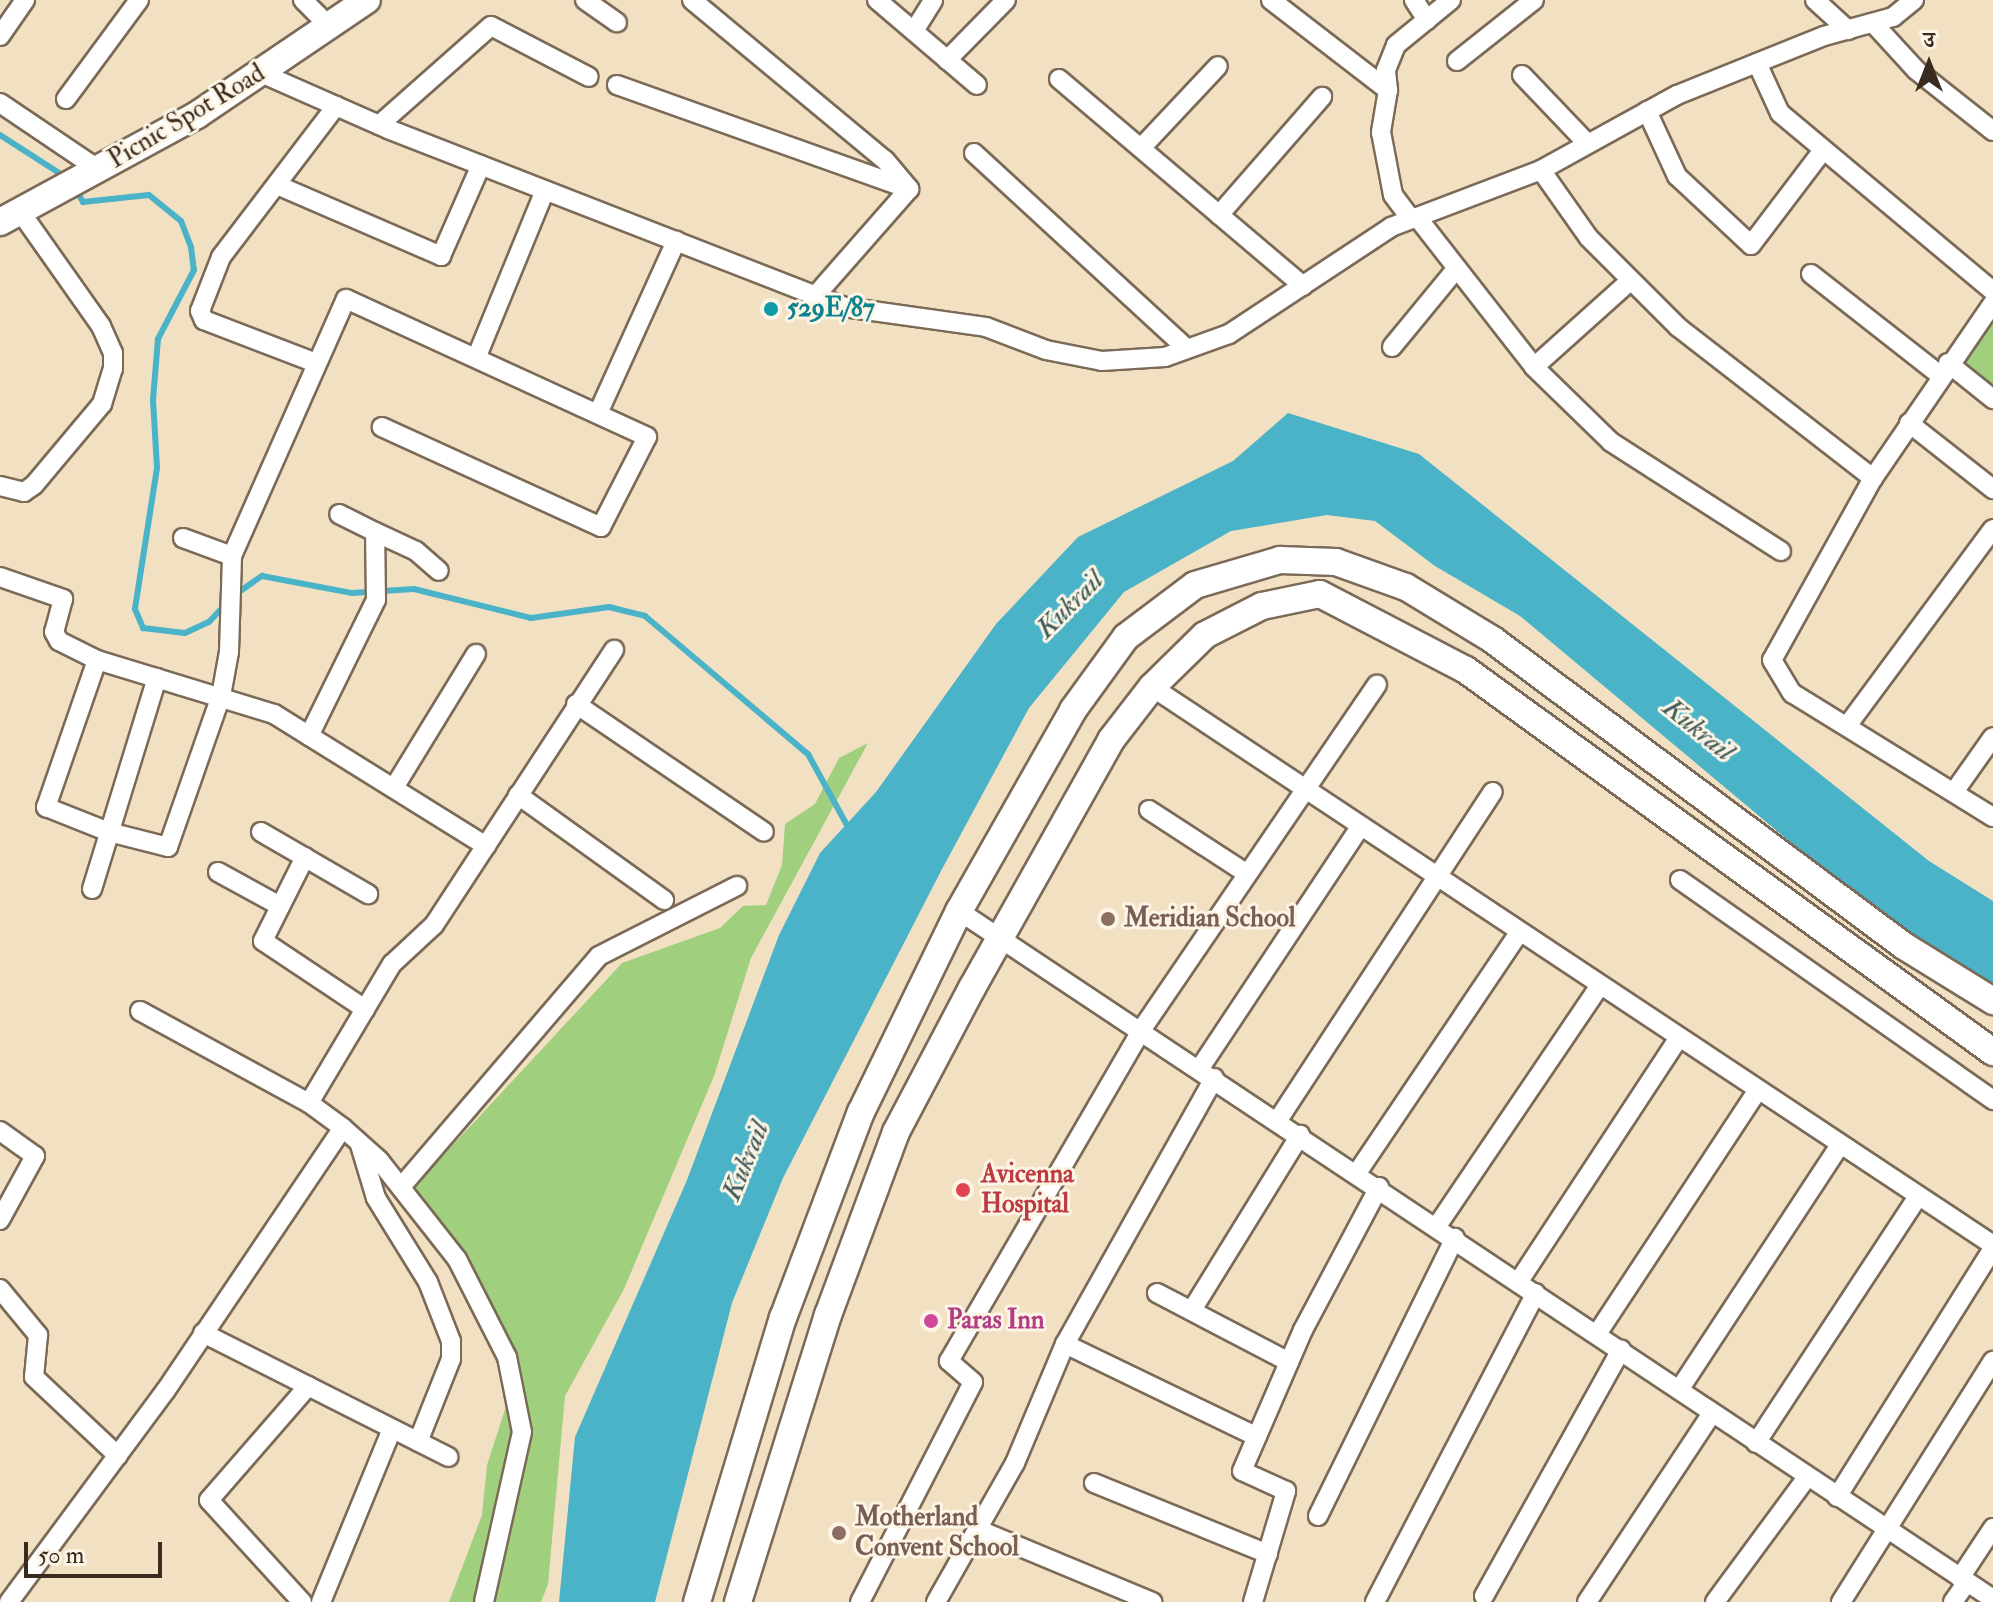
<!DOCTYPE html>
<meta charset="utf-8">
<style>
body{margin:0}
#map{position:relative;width:1993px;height:1602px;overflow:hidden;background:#f2e0c2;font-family:"IM FELL Double Pica","Noto Serif Devanagari",serif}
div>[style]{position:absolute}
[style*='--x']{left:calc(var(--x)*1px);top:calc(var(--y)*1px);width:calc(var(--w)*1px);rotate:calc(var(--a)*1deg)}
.green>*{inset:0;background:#a0cf7e}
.water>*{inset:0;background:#4ab3c8}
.stream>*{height:6px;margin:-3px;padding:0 3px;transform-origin:3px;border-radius:3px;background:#4ab3c8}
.roads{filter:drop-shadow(2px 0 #7b6a57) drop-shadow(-2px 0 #7b6a57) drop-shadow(0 2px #7b6a57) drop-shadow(0 -2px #7b6a57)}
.street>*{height:18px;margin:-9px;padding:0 9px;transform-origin:9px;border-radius:9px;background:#fff}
.secondary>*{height:26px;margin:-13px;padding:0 13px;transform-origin:13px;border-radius:13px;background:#fff}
.dots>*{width:22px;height:22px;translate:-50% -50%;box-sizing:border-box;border:4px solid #fcf5e5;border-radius:50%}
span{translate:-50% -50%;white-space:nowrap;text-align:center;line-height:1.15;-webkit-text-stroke:6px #fcf5e5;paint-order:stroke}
.street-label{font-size:26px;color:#3b2a1e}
.culture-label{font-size:26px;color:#0d838f;font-weight:700}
.left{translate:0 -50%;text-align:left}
.education-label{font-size:26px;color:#785e54;font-weight:700}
.health-label{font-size:26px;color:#be3a42;font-weight:700}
.hotel-label{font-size:26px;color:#b23c85;font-weight:700}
.water-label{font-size:28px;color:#405a5a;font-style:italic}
.north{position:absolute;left:1889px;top:24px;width:80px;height:80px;-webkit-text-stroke:6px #fcf5e5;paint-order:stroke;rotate:0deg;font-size:22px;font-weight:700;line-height:32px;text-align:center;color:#3b2a1e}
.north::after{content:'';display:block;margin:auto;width:28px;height:36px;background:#3b2a1e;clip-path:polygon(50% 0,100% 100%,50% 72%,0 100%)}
.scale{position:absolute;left:24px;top:1542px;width:138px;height:36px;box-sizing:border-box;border:4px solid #3b2a1e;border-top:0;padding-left:10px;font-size:24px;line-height:28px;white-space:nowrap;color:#3b2a1e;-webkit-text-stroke:6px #fcf5e5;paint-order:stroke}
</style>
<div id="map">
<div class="green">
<i style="clip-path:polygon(1993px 322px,1993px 391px,1960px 366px)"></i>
<i style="clip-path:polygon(868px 743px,751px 958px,714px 1076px,624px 1289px,565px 1396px,548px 1584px,541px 1602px,449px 1602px,482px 1515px,487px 1465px,520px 1363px,462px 1258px,413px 1188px,622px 963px,720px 928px,743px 906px,766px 905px,782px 865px,785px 824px,815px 804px,839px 758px)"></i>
</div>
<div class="water">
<i style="clip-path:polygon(1288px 413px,1419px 454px,1929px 861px,1993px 901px,1993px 988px,1874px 912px,1520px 616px,1435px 566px,1375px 521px,1327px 515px,1231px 531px,1124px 592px,1029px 708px,941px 871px,783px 1178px,732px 1303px,655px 1602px,559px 1602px,575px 1437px,687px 1180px,779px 935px,820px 853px,876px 792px,996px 624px,1078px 537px,1233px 461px)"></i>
</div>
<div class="stream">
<i style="--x:0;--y:135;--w:80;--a:32.7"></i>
<i style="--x:76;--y:190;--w:14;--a:60"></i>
<i style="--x:83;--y:202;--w:66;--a:-6.1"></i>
<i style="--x:149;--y:195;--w:41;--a:39.1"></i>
<i style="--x:181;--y:221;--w:28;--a:69"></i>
<i style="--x:191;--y:247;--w:23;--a:83"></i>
<i style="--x:194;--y:270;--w:78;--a:117.6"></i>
<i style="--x:158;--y:339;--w:61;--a:94.7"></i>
<i style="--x:153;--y:400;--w:68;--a:86.6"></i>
<i style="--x:157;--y:468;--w:143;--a:98.9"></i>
<i style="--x:135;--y:609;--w:21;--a:67"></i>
<i style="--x:143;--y:628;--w:42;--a:6.8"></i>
<i style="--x:185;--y:633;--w:26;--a:-25"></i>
<i style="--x:209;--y:622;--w:23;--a:-47"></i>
<i style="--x:236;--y:594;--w:32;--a:-35"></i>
<i style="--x:262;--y:576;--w:92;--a:10.7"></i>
<i style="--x:352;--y:593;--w:62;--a:-3.7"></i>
<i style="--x:414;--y:589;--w:121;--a:13.9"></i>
<i style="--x:531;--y:618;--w:79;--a:-8"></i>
<i style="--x:609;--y:607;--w:37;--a:14"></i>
<i style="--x:645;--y:616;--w:214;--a:40.3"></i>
<i style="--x:808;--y:754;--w:85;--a:61.3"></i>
</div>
<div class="roads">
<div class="street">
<i style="--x:303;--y:0;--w:40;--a:45"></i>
<i style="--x:585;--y:0;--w:39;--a:35"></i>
<i style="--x:692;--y:0;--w:251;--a:39.7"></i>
<i style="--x:885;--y:160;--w:38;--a:50"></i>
<i style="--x:877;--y:0;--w:131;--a:40.4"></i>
<i style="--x:1271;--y:0;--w:148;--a:37.6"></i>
<i style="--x:1388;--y:90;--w:43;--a:99.5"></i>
<i style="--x:1381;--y:132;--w:64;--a:79.2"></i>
<i style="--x:1393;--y:195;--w:30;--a:53"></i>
<i style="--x:1414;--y:0;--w:24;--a:57"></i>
<i style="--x:1815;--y:0;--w:45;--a:42.3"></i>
<i style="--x:1873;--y:23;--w:64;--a:47.5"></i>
<i style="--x:1916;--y:70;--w:98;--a:38.4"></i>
<i style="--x:914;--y:31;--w:36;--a:-58"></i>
<i style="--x:0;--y:36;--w:44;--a:-55.2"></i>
<i style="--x:947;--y:60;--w:84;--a:-45.5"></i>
<i style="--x:1457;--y:61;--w:98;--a:-38.4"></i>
<i style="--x:1757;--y:63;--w:55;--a:65.3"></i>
<i style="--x:1780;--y:113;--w:278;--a:39.9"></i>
<i style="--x:261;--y:73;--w:139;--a:23.8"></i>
<i style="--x:388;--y:129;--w:490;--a:21.3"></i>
<i style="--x:844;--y:307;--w:143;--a:8"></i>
<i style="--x:986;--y:327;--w:64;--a:21"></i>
<i style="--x:1046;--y:350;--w:57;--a:11.1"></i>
<i style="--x:1102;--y:361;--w:63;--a:-3.6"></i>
<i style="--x:1165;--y:357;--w:68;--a:-19.8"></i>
<i style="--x:1229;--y:334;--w:194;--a:-33.4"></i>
<i style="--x:1391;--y:227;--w:160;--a:-20.8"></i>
<i style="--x:1541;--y:170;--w:155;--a:-28.9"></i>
<i style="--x:1677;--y:95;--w:158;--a:-21.9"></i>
<i style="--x:1824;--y:36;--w:72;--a:-15.4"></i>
<i style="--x:1893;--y:17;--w:27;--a:-39"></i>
<i style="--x:1522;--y:75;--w:95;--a:46.3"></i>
<i style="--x:1059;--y:79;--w:320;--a:40.3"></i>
<i style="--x:617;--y:85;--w:310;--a:19.6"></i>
<i style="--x:1388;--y:90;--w:20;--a:-96"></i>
<i style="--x:1386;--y:70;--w:27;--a:-68"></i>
<i style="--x:1396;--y:45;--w:71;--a:-39.3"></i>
<i style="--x:66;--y:99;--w:123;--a:-53.6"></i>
<i style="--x:0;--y:103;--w:118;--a:34"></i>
<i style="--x:1647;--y:111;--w:72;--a:65.2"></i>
<i style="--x:1677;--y:176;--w:101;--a:43"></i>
<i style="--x:1751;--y:245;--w:119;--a:-52.8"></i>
<i style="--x:379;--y:125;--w:149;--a:-41.5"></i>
<i style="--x:491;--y:26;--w:110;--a:27.5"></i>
<i style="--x:1141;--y:148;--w:112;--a:-46.8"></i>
<i style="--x:974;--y:153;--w:289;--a:42.6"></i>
<i style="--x:1541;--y:170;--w:83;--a:54.8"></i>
<i style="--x:1589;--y:238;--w:126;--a:45"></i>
<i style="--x:1678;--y:327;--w:247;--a:37.8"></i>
<i style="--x:277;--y:185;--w:179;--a:23.4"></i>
<i style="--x:441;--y:256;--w:99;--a:-66.3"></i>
<i style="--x:1219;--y:215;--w:157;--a:-48.9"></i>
<i style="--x:1417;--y:217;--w:190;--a:52"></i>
<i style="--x:1534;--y:367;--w:107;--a:44.2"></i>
<i style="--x:1611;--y:442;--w:202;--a:32.7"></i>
<i style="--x:1811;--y:274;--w:164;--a:38.1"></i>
<i style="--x:816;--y:295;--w:141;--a:-48.7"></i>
<i style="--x:1993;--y:303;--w:212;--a:124.4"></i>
<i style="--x:1873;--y:478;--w:208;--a:119"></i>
<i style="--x:1772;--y:660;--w:39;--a:59"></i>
<i style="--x:1792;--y:693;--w:236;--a:31.7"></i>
<i style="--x:1392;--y:347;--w:102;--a:-50.6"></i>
<i style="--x:477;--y:356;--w:179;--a:-67.7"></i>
<i style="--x:316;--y:363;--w:120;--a:-159"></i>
<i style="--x:204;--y:320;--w:10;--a:-114"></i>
<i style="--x:200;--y:311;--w:58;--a:-68.7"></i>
<i style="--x:221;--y:257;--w:190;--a:-52.7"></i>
<i style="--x:1948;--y:363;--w:58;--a:38.7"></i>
<i style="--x:1534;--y:367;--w:130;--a:-41.9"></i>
<i style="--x:599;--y:411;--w:187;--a:-65.6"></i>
<i style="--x:1909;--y:423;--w:107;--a:38.2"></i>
<i style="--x:0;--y:486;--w:25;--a:14"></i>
<i style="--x:24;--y:492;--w:12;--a:-35"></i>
<i style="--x:34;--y:485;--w:106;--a:-50"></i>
<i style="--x:102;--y:404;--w:37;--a:-73"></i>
<i style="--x:113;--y:369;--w:16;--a:-90"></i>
<i style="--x:113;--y:353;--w:30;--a:-114"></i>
<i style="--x:101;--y:326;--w:141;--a:-125.2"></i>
<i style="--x:375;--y:532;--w:45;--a:24.9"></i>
<i style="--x:416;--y:551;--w:30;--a:41"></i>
<i style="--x:183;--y:538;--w:52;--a:20.2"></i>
<i style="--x:0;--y:577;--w:67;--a:19.2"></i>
<i style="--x:63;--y:599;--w:34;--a:105"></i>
<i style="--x:54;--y:632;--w:10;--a:61"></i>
<i style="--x:59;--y:641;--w:42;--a:26.6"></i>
<i style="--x:97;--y:660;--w:185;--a:17"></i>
<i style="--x:274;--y:714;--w:250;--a:31.9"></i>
<i style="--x:97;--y:660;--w:156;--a:109.1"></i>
<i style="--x:46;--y:807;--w:68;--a:21.6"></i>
<i style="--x:109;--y:832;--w:61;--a:14.3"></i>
<i style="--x:168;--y:847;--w:160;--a:-70.7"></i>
<i style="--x:221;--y:696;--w:45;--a:-79.7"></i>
<i style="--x:229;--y:652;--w:96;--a:-88.2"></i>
<i style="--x:232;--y:556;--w:281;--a:-66.1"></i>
<i style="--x:346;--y:299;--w:331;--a:24.6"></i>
<i style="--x:647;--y:437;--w:101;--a:117.1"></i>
<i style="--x:601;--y:527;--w:241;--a:-155.5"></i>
<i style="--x:1152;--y:687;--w:1009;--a:33.56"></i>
<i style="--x:576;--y:704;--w:227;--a:34.2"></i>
<i style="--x:1847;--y:726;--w:245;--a:-53.5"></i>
<i style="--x:309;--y:736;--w:152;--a:-63.8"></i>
<i style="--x:376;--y:600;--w:68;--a:-90.8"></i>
<i style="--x:375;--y:532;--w:40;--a:-153.4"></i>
<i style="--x:395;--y:786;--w:155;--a:-58.5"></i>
<i style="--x:1954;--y:792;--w:67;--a:-54.7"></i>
<i style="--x:518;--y:795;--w:180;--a:35.7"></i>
<i style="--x:1149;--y:810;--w:116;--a:33"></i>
<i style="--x:261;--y:832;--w:124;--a:30.1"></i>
<i style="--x:305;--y:857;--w:94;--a:116.6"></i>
<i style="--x:263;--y:941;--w:123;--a:33.7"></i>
<i style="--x:218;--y:872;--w:71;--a:28.7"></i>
<i style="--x:1680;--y:880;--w:383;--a:35.1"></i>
<i style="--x:92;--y:889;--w:221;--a:-72.9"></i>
<i style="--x:959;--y:911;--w:1242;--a:33.64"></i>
<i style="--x:140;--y:1011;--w:192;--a:28.6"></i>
<i style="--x:309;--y:1103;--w:42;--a:36.3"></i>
<i style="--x:343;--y:1128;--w:48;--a:41.6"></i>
<i style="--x:379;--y:1160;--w:126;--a:51.8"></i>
<i style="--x:457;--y:1259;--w:110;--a:63"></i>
<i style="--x:507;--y:1357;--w:76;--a:78.7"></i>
<i style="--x:522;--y:1432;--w:174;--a:102.6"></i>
<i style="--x:1200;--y:1068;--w:289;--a:-56.4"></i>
<i style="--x:309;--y:1103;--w:162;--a:-59.2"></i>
<i style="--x:392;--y:964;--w:57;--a:-42.9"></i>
<i style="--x:434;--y:925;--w:329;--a:-56.8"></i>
<i style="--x:1278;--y:1120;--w:392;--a:-56.8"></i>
<i style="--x:0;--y:1131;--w:43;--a:35.5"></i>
<i style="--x:35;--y:1156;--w:73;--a:118.7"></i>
<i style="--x:360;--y:1145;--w:55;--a:73.2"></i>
<i style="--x:376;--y:1198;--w:99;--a:58.2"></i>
<i style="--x:428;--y:1282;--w:63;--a:68.7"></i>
<i style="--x:451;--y:1341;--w:18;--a:90"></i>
<i style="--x:451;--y:1359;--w:89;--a:111.7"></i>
<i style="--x:1357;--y:1173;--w:290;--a:-56"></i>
<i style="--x:401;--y:1187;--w:304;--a:-49.4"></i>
<i style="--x:599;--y:956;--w:155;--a:-26.9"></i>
<i style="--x:1437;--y:1226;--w:289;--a:-55.9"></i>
<i style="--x:1519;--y:1281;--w:290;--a:-56.7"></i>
<i style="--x:0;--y:1289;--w:60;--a:50.4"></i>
<i style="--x:38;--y:1335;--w:42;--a:95.4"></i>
<i style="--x:34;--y:1377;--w:115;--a:43.2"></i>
<i style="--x:1157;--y:1293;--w:149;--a:27.6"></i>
<i style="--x:1192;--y:1310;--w:206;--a:-58.3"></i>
<i style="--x:203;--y:1333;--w:275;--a:26.8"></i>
<i style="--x:1597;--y:1334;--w:291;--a:-56.6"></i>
<i style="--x:1065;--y:1344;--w:213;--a:25.8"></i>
<i style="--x:1679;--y:1390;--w:293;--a:-56.7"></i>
<i style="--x:1756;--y:1443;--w:295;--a:-56.7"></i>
<i style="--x:1094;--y:1483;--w:188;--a:22.2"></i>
<i style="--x:1837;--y:1497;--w:294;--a:-57.9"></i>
<i style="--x:1318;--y:1516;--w:310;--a:-63.8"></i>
<i style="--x:977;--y:1529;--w:190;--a:22.6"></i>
<i style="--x:1960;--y:1578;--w:60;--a:-56.6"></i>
<i style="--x:1484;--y:1596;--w:282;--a:-60.9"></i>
<i style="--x:9;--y:1602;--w:264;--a:-53.5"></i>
<i style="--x:166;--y:1390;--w:316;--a:-56"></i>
<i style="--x:302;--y:1602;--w:138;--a:-132.4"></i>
<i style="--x:209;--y:1500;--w:151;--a:-49"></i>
<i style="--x:321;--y:1602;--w:187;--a:-67.7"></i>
<i style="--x:860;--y:1602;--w:247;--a:-62.8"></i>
<i style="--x:973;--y:1382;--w:32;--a:-139"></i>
<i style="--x:949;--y:1361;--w:384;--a:-59.8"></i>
<i style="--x:1142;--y:1029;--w:417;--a:-55.7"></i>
<i style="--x:936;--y:1602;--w:160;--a:-60.4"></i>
<i style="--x:1015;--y:1463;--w:129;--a:-67.2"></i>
<i style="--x:1065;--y:1344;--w:305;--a:-60.7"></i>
<i style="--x:1253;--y:1602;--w:116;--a:-73.4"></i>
<i style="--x:1286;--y:1491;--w:48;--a:-155.6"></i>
<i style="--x:1242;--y:1471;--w:154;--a:-66.6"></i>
<i style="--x:1303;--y:1330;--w:162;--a:-62"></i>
<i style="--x:1375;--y:1602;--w:348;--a:-62.5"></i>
<i style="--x:1587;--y:1602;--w:227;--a:-56.5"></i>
<i style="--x:1715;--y:1602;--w:155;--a:-53.6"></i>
<i style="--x:1841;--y:1602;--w:285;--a:-57.8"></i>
<i style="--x:1953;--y:1602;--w:24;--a:-55"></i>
</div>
<div class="secondary">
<i style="--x:0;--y:222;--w:224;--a:-28.5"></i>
<i style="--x:197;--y:115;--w:205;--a:-34.1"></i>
<i style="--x:697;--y:1602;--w:297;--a:-73.2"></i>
<i style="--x:783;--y:1318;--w:220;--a:-69.3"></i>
<i style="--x:861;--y:1112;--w:224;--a:-64"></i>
<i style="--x:959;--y:911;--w:231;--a:-60.4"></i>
<i style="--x:1073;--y:710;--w:90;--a:-54"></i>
<i style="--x:1126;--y:637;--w:86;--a:-37"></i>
<i style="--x:1195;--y:585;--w:89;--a:-16.4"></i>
<i style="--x:1280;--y:560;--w:56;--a:2"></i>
<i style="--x:1336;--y:562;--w:74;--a:19.7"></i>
<i style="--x:1406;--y:587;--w:102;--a:31.3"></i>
<i style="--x:1493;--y:640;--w:512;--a:36.67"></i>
<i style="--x:1904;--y:946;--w:105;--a:31.7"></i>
<i style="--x:738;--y:1602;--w:301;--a:-72.6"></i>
<i style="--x:828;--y:1315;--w:195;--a:-69.6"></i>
<i style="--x:896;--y:1132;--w:163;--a:-62.2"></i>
<i style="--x:972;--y:988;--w:284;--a:-60.7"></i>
<i style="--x:1111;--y:740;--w:67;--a:-52.3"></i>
<i style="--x:1152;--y:687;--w:74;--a:-44.5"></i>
<i style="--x:1205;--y:635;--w:64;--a:-27"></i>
<i style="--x:1262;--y:606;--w:59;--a:-11.7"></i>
<i style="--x:1320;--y:594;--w:165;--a:27.5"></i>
<i style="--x:1466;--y:670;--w:651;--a:35.94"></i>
</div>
</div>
<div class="dots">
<i style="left:771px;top:309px;background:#0f9aa8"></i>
<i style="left:1108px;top:919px;background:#8d6e63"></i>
<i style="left:963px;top:1190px;background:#e0444e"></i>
<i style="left:931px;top:1321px;background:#d1479c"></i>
<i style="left:839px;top:1533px;background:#8d6e63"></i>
</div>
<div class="street-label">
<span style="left:187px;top:117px;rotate:-31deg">Picnic Spot Road</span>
</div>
<div class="culture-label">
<span class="left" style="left:787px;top:309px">529E/87</span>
</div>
<div class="education-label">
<span class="left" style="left:1124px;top:919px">Meridian School</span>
<span class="left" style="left:855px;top:1533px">Motherland<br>Convent School</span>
</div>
<div class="health-label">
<span class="left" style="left:981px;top:1190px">Avicenna<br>Hospital</span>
</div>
<div class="hotel-label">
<span class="left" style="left:947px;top:1321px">Paras Inn</span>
</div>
<div class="water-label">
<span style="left:1070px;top:605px;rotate:-45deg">Kukrail</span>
<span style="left:1698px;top:730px;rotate:39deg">Kukrail</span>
<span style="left:746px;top:1161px;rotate:-68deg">Kukrail</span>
</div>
<div class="north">उ</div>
<div class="scale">50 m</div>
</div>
